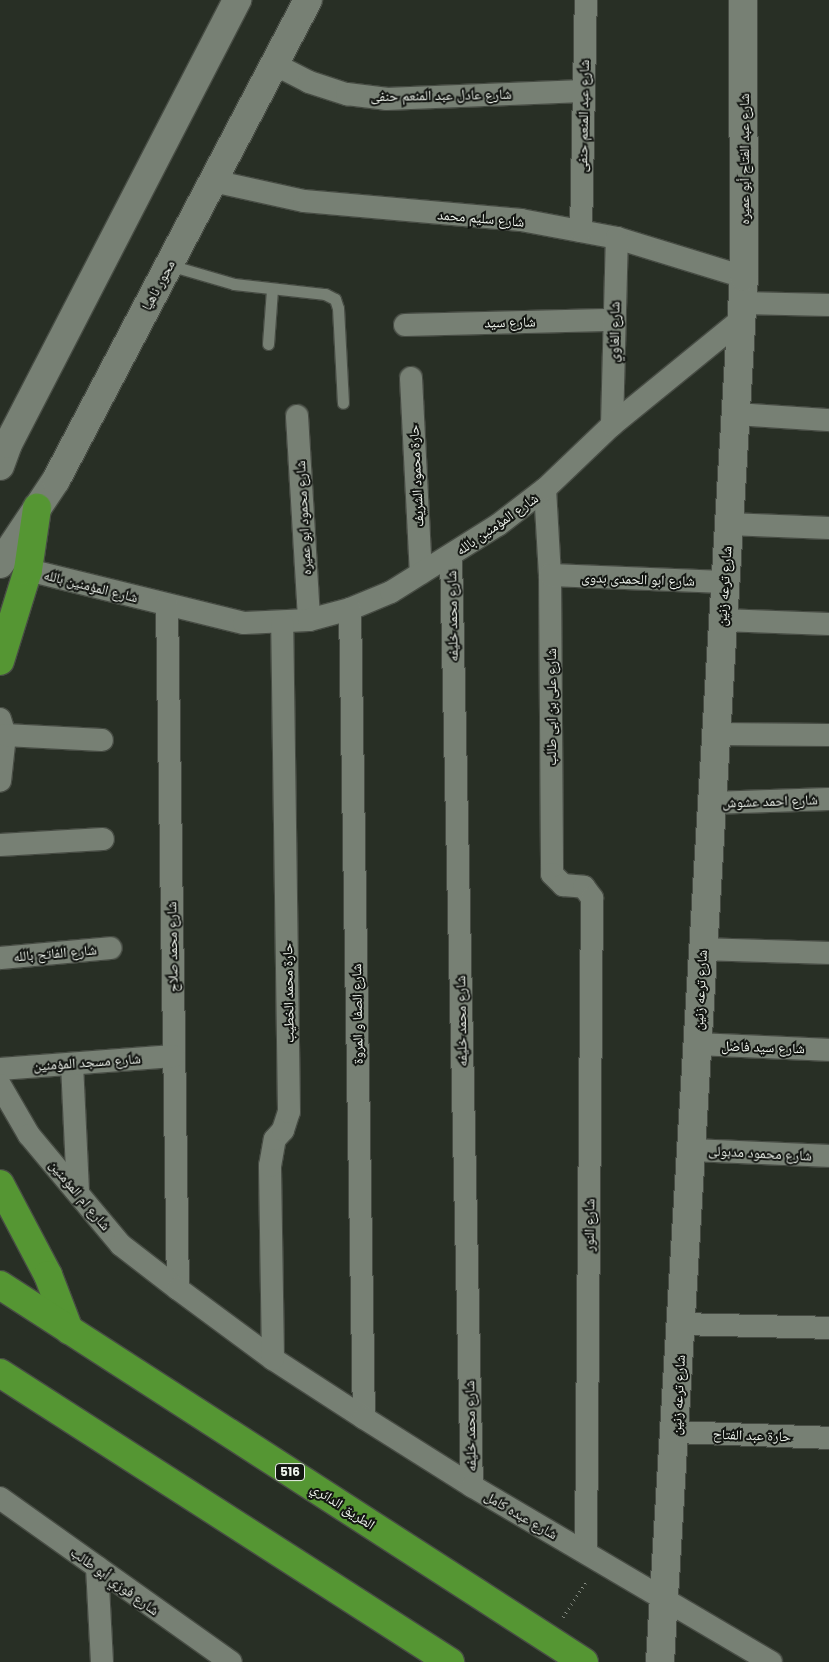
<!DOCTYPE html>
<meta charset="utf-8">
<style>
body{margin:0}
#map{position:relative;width:829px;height:1662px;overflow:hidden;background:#282f25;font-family:Poppins,"Noto Naskh Arabic",sans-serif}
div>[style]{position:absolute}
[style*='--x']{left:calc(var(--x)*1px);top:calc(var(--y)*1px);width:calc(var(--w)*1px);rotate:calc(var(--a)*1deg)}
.path>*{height:3px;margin-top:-1.5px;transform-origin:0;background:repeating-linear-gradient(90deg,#898f86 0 1px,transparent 0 5px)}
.roads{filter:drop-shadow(1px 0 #474c44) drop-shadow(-1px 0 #474c44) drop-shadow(0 1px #474c44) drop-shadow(0 -1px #474c44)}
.lane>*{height:11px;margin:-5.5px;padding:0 5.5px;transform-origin:5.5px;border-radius:5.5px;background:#778074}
.street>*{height:22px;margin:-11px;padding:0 11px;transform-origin:11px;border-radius:11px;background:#778074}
.secondary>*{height:28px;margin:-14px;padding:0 14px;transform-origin:14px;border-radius:14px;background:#778074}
.highway>*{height:28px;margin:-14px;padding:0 14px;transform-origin:14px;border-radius:14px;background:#559633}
span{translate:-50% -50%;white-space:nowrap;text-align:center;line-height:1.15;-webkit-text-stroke:4px #131612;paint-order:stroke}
.shield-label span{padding:1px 4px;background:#131612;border:1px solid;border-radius:4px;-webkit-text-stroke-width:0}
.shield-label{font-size:12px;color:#f0f5ee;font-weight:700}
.street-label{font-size:14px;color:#f0f5ee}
</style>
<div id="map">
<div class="path">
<i style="--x:563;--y:1617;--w:42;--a:-56.7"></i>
</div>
<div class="roads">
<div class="lane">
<i style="--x:169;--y:265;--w:68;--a:16.3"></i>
<i style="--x:234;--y:284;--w:92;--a:6.3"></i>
<i style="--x:325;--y:294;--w:11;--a:27"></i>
<i style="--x:335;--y:299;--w:9;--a:72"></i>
<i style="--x:338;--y:308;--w:95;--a:87"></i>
<i style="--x:268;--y:344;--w:54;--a:-85.8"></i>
</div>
<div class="street">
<i style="--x:274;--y:64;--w:39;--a:27"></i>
<i style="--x:309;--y:82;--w:40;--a:18"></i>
<i style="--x:347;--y:94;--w:39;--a:7"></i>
<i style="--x:386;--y:99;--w:197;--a:-2.3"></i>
<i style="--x:213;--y:181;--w:93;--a:12.4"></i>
<i style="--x:304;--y:201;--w:218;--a:5"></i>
<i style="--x:521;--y:220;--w:98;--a:10.6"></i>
<i style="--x:617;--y:238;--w:133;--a:17.1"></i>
<i style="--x:581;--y:231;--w:231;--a:-88.8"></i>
<i style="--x:742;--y:303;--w:87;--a:1.3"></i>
<i style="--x:405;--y:325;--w:210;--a:-1.4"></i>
<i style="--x:411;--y:378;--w:195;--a:87.1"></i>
<i style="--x:735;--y:414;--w:94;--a:3.7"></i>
<i style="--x:297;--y:416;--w:204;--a:86.6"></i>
<i style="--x:612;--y:425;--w:187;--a:-88.5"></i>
<i style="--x:545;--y:489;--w:86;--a:86.7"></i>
<i style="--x:550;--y:575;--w:299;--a:89.6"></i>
<i style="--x:552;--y:874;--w:16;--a:45"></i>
<i style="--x:563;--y:885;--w:21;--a:5"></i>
<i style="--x:584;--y:887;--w:14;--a:54"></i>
<i style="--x:592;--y:898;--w:654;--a:90.53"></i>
<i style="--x:728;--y:524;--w:101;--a:2.3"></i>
<i style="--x:451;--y:556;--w:930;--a:88.71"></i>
<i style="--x:28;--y:570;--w:222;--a:13.8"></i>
<i style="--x:244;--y:623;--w:65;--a:-2.6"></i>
<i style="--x:309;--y:620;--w:42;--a:-15"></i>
<i style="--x:350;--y:609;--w:44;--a:-22.5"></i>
<i style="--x:391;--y:592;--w:126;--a:-32.1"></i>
<i style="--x:498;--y:525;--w:59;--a:-37.5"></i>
<i style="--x:545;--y:489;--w:93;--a:-43.7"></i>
<i style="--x:612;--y:425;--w:168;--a:-39.2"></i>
<i style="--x:550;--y:575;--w:175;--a:2.3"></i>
<i style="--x:167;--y:605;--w:684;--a:89.08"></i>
<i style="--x:350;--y:609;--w:809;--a:89.01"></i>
<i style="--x:722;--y:620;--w:107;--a:2.1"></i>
<i style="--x:0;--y:719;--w:17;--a:73"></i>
<i style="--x:5;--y:735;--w:46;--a:96.2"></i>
<i style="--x:715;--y:734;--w:114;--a:0.5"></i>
<i style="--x:5;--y:735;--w:97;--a:3"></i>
<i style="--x:711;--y:803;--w:118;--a:-1.9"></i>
<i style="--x:0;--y:845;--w:103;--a:-3.3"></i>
<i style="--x:702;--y:949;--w:127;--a:1.8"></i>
<i style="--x:0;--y:958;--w:111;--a:-5.1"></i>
<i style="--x:697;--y:1044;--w:132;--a:2.6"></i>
<i style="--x:72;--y:1064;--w:128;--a:87.3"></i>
<i style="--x:0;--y:1069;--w:174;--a:-4.3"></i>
<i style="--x:0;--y:1085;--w:58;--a:59.9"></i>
<i style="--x:29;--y:1135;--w:143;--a:50.1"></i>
<i style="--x:121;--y:1245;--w:72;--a:37.7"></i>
<i style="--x:178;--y:1289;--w:118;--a:36.4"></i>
<i style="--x:273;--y:1359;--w:108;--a:33"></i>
<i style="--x:364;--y:1418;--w:128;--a:32.2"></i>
<i style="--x:472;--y:1486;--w:347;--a:30.5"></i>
<i style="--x:691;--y:1150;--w:138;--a:2.5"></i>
<i style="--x:681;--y:1324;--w:148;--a:1.5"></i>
<i style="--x:273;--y:1359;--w:193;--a:-90.9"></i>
<i style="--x:270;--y:1166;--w:27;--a:-80"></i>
<i style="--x:275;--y:1139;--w:12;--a:-48"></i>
<i style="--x:283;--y:1130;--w:19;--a:-72"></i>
<i style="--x:289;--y:1112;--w:489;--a:-90.8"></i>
<i style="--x:676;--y:1432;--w:153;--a:2.2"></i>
<i style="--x:0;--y:1498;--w:283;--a:35.4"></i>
<i style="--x:97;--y:1567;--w:95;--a:87"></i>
</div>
<div class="secondary">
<i style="--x:0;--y:466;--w:23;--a:-70"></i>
<i style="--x:8;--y:444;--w:500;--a:-62.7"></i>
<i style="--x:0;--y:564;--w:101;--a:-56.3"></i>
<i style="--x:56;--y:480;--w:542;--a:-62.3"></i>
<i style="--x:660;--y:1662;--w:1388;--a:-86.53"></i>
<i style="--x:744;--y:277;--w:277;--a:-90.2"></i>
</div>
<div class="highway">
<i style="--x:0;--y:661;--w:95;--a:-72.9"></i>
<i style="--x:28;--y:570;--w:63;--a:-81.7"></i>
<i style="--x:0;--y:1184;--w:103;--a:62.2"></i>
<i style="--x:48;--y:1275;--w:59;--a:69.1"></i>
<i style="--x:0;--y:1285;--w:695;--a:32.84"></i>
<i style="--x:0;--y:1373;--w:535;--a:32.71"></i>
</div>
</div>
<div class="shield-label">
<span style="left:290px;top:1472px">516</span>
</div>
<div class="street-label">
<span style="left:441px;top:95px;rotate:-1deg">شارع عادل عبد المنعم حنفى</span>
<span style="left:583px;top:116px;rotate:-89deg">شارع عبد المنعم حنفى</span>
<span style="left:744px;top:159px;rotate:-90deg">شارع عبد الفتاح أبو عميره</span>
<span style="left:481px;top:218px;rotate:5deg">شارع سليم محمد</span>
<span style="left:158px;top:285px;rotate:-62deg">محور ناهيا</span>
<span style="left:510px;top:322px;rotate:-1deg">شارع سيد</span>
<span style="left:614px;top:332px;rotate:-89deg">شارع الغاوي</span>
<span style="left:416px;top:476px;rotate:-93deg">حارة محمود الشريف</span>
<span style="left:303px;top:518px;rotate:-93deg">شارع محمود ابو عميره</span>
<span style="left:497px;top:524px;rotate:-35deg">شارع المؤمنين بالله</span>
<span style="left:638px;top:579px;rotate:2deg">شارع ابو الحمدى بدوى</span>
<span style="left:91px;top:586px;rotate:14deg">شارع المؤمنين بالله</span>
<span style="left:724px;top:586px;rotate:-86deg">شارع ترعه زنين</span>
<span style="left:452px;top:616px;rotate:-91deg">شارع محمد خليفه</span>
<span style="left:551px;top:707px;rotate:-90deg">شارع على بن ابى طالب</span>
<span style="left:770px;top:801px;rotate:-2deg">شارع احمد عشوش</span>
<span style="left:172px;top:947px;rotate:-91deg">شارع محمد صلاح</span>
<span style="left:55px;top:953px;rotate:-5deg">شارع الفاتح بالله</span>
<span style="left:700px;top:990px;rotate:-87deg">شارع ترعه زنين</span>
<span style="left:288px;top:993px;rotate:-91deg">حارة محمد الخطيب</span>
<span style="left:357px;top:1014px;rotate:-91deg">شارع الصفا و المروة</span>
<span style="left:461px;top:1021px;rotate:-91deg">شارع محمد خليفه</span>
<span style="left:763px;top:1047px;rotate:2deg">شارع سيد فاضل</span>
<span style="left:87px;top:1062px;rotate:-4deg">شارع مسجد المؤمنين</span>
<span style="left:760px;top:1153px;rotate:3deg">شارع محمود مدبولى</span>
<span style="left:80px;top:1195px;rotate:50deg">شارع ام المؤمنين</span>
<span style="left:589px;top:1225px;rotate:-89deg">شارع النور</span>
<span style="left:678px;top:1395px;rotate:-87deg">شارع ترعه زنين</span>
<span style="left:470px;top:1426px;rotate:-91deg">شارع محمد خليفه</span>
<span style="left:752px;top:1435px;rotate:2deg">حارة عبد الفتاح</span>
<span style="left:343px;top:1506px;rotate:33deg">الطريق الدائري</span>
<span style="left:521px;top:1515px;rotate:30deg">شارع عبده كامل</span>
<span style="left:115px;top:1581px;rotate:36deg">شارع فوزي أبو طالب</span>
</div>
</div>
